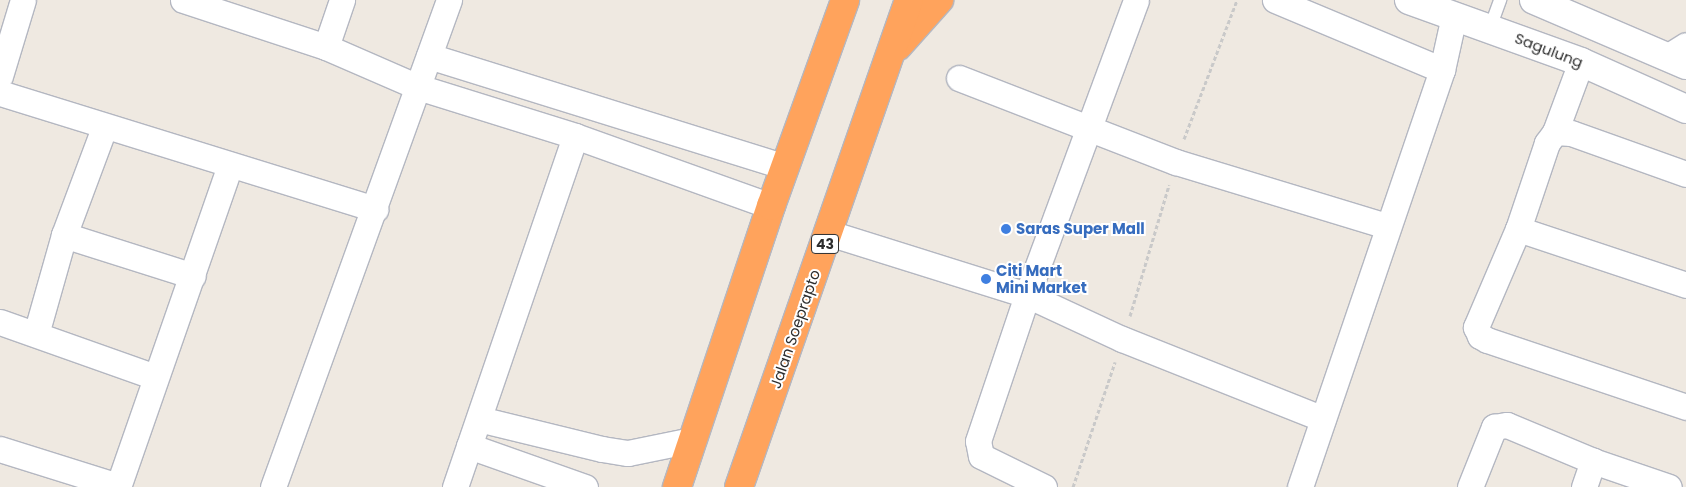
<!DOCTYPE html>
<style>
body{margin:0}
#map{position:relative;width:1686px;height:487px;overflow:hidden;background:#efe9e1;font-family:Poppins,sans-serif}
div>[style]{position:absolute}
[style*='--x']{left:calc(var(--x)*1px);top:calc(var(--y)*1px);width:calc(var(--w)*1px);rotate:calc(var(--a)*1deg)}
.path>*{height:3px;margin-top:-1.5px;transform-origin:0;background:repeating-linear-gradient(90deg,#c9c9c9 0 4px,transparent 0 6.5px)}
.roads{filter:drop-shadow(1px 0 #b4b7c1) drop-shadow(-1px 0 #b4b7c1) drop-shadow(0 1px #b4b7c1) drop-shadow(0 -1px #b4b7c1)}
.lane>*{height:12px;margin:-6px;padding:0 6px;transform-origin:6px;border-radius:6px;background:#fff}
.street>*{height:25px;margin:-12.5px;padding:0 12.5px;transform-origin:12.5px;border-radius:12.5px;background:#fff}
.secondary>*{height:28px;margin:-14px;padding:0 14px;transform-origin:14px;border-radius:14px;background:#fff}
.highway>*{height:28px;margin:-14px;padding:0 14px;transform-origin:14px;border-radius:14px;background:#ffa35c}
.dots>*{width:14px;height:14px;translate:-50% -50%;box-sizing:border-box;border:2px solid #fff;border-radius:50%}
span{translate:-50% -50%;white-space:nowrap;text-align:center;line-height:1.15;-webkit-text-stroke:4px #fff;paint-order:stroke}
.shield-label span{padding:1px 4px;background:#fff;border:1px solid;border-radius:4px;-webkit-text-stroke-width:0}
.shield-label{font-size:14px;color:#2e2e2e;font-weight:700}
.street-label{font-size:15px;color:#2e2e2e}
.shop-label{font-size:15px;color:#366cbe;font-weight:700}
.left{translate:0 -50%;text-align:left}
</style>
<div id="map">
<div class="path">
<i style="--x:1184;--y:139;--w:149;--a:-69.1"></i>
<i style="--x:1130;--y:316;--w:137;--a:-73.4"></i>
<i style="--x:1073;--y:487;--w:132;--a:-71.4"></i>
</div>
<div class="roads">
<div class="lane">
<i style="--x:1490;--y:28;--w:30;--a:-70"></i>
</div>
<div class="street">
<i style="--x:183;--y:0;--w:151;--a:18.2"></i>
<i style="--x:326;--y:47;--w:100;--a:23.5"></i>
<i style="--x:418;--y:87;--w:164;--a:17.3"></i>
<i style="--x:575;--y:136;--w:208;--a:19.7"></i>
<i style="--x:1275;--y:0;--w:181;--a:22.7"></i>
<i style="--x:326;--y:47;--w:50;--a:-71.2"></i>
<i style="--x:429;--y:56;--w:373;--a:17.3"></i>
<i style="--x:1667;--y:57;--w:22;--a:-32"></i>
<i style="--x:1581;--y:62;--w:75;--a:110.4"></i>
<i style="--x:1555;--y:132;--w:14;--a:126"></i>
<i style="--x:1547;--y:143;--w:91;--a:108.6"></i>
<i style="--x:1518;--y:229;--w:107;--a:113.2"></i>
<i style="--x:1476;--y:327;--w:10;--a:66"></i>
<i style="--x:1480;--y:336;--w:8;--a:30"></i>
<i style="--x:1487;--y:340;--w:210;--a:18.6"></i>
<i style="--x:0;--y:76;--w:79;--a:-73.2"></i>
<i style="--x:959;--y:78;--w:233;--a:21.2"></i>
<i style="--x:1176;--y:162;--w:220;--a:16.9"></i>
<i style="--x:0;--y:93;--w:393;--a:17.2"></i>
<i style="--x:1555;--y:132;--w:16;--a:4"></i>
<i style="--x:1571;--y:133;--w:122;--a:19.6"></i>
<i style="--x:1518;--y:229;--w:177;--a:18.4"></i>
<i style="--x:829;--y:233;--w:207;--a:17.4"></i>
<i style="--x:1027;--y:295;--w:105;--a:24.9"></i>
<i style="--x:1122;--y:339;--w:216;--a:21.7"></i>
<i style="--x:64;--y:235;--w:135;--a:17.6"></i>
<i style="--x:0;--y:322;--w:164;--a:19.5"></i>
<i style="--x:36;--y:334;--w:103;--a:-74.2"></i>
<i style="--x:64;--y:235;--w:114;--a:-69.5"></i>
<i style="--x:479;--y:419;--w:127;--a:13.7"></i>
<i style="--x:602;--y:449;--w:26;--a:9"></i>
<i style="--x:628;--y:453;--w:65;--a:-11.5"></i>
<i style="--x:469;--y:446;--w:123;--a:19.5"></i>
<i style="--x:0;--y:449;--w:124;--a:17.4"></i>
<i style="--x:118;--y:487;--w:341;--a:-70.8"></i>
<i style="--x:273;--y:487;--w:518;--a:-70.13"></i>
<i style="--x:455;--y:487;--w:371;--a:-71.1"></i>
<i style="--x:1044;--y:487;--w:70;--a:-153.8"></i>
<i style="--x:981;--y:456;--w:15;--a:-101"></i>
<i style="--x:978;--y:441;--w:154;--a:-71.4"></i>
<i style="--x:1027;--y:295;--w:314;--a:-69.7"></i>
<i style="--x:1300;--y:487;--w:441;--a:-71.2"></i>
<i style="--x:1442;--y:70;--w:55;--a:-77.5"></i>
<i style="--x:1470;--y:487;--w:65;--a:-68.2"></i>
<i style="--x:1494;--y:427;--w:13;--a:-9"></i>
<i style="--x:1507;--y:425;--w:93;--a:22.7"></i>
<i style="--x:1593;--y:461;--w:80;--a:18.9"></i>
<i style="--x:1584;--y:487;--w:28;--a:-71"></i>
</div>
<div class="secondary">
<i style="--x:1409;--y:0;--w:183;--a:19.8"></i>
<i style="--x:1581;--y:62;--w:115;--a:24.1"></i>
<i style="--x:1534;--y:0;--w:165;--a:23.2"></i>
</div>
<div class="highway">
<i style="--x:898;--y:46;--w:62;--a:-48.3"></i>
<i style="--x:677;--y:487;--w:296;--a:-71.5"></i>
<i style="--x:771;--y:206;--w:219;--a:-70.2"></i>
<i style="--x:739;--y:487;--w:516;--a:-70.76"></i>
</div>
</div>
<div class="dots">
<i style="left:1006px;top:229px;background:#3f7fe0"></i>
<i style="left:986px;top:279px;background:#3f7fe0"></i>
</div>
<div class="shield-label">
<span style="left:825px;top:244px">43</span>
</div>
<div class="street-label">
<span style="left:1549px;top:50px;rotate:21deg">Sagulung</span>
<span style="left:795px;top:329px;rotate:-71deg">Jalan Soeprapto</span>
</div>
<div class="shop-label">
<span class="left" style="left:1016px;top:229px">Saras Super Mall</span>
<span class="left" style="left:996px;top:279px">Citi Mart<br>Mini Market</span>
</div>
</div>
